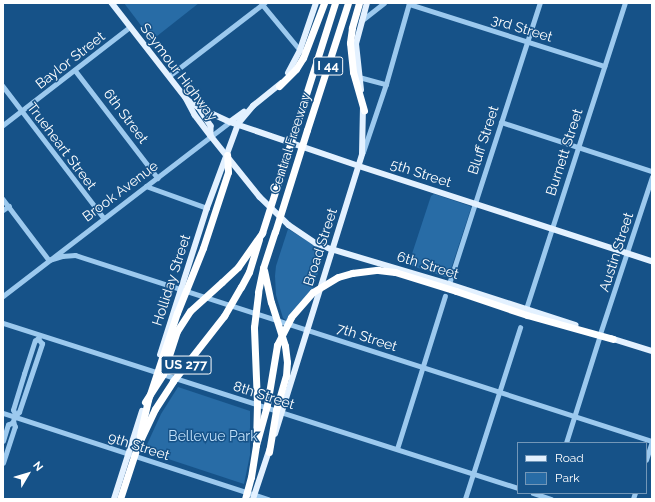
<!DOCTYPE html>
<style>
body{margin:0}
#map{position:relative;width:655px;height:502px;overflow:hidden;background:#165288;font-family:Raleway,sans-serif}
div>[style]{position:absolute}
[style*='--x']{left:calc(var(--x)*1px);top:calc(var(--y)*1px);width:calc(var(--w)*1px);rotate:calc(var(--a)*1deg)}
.green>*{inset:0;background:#286ca6}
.minor>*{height:4.5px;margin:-2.25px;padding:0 2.25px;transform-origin:2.25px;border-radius:2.25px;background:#9cc9ee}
.major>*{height:5.5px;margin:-2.75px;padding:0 2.75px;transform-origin:2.75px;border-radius:2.75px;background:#e3f1ff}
.highway>*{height:7px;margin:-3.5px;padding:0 3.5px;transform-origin:3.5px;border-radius:3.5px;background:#fff}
.highway-bridge>*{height:7px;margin:-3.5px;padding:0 3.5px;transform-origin:3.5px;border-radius:3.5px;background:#fff}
span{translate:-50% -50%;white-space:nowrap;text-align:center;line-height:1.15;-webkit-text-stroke:3px #165288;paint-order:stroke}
.shield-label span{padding:1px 3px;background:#165288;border:1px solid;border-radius:3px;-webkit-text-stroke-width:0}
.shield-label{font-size:13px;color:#fff;font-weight:700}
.street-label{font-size:14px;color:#fff}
.park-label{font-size:14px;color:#c2e1fa}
.frame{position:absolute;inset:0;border:4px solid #fff;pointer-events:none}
.legend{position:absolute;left:517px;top:442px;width:130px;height:52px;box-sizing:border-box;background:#165288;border:1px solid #7397b8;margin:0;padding:5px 7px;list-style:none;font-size:12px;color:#fff}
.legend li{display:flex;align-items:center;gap:8px;height:20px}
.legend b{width:20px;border:1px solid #7397b8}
.north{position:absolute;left:8px;top:454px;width:40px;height:40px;-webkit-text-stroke:3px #165288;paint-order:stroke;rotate:52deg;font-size:11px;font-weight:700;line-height:16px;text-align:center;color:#fff}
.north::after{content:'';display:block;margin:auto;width:14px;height:18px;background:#fff;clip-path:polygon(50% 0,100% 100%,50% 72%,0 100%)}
</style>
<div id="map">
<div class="green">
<i style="clip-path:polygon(124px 3px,199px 3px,152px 40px)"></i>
<i style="clip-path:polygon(434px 194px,470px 206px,471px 208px,449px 275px,445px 277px,412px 266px,409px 263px,431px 196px)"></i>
<i style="clip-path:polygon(288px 229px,324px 251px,313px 290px,287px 321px,283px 318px,276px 295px,275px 276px,276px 266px)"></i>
<i style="clip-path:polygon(178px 387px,250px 411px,250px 455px,244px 484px,144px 451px,161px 414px)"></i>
</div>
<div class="minor">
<i style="--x:262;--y:4;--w:60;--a:50.4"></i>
<i style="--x:409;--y:4;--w:205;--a:17.6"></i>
<i style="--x:361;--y:21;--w:29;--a:-38"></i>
<i style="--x:75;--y:70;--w:136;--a:52.5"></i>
<i style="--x:169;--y:76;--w:120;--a:-37.5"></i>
<i style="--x:359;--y:77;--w:28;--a:15"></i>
<i style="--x:3;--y:86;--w:166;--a:52.6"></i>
<i style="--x:501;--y:122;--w:159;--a:18"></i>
<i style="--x:3;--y:125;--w:160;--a:-37.7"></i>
<i style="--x:363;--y:152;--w:72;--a:-71.3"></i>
<i style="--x:386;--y:84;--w:84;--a:-74.1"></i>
<i style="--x:146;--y:186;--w:65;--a:19.8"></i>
<i style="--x:3;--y:199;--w:76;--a:53"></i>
<i style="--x:49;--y:260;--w:14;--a:-17"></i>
<i style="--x:62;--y:256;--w:13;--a:-4"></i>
<i style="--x:75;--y:255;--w:606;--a:17.87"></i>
<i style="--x:3;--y:210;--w:7;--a:-34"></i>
<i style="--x:449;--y:284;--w:295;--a:-72.1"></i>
<i style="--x:3;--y:296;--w:286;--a:-37.5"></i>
<i style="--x:526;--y:309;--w:322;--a:-72.1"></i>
<i style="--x:3;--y:323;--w:541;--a:17.76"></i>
<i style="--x:600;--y:334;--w:165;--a:-71.7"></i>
<i style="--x:3;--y:413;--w:279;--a:18"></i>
<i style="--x:15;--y:414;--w:4;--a:-117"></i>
<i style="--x:13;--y:410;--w:38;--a:-73"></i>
<i style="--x:24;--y:374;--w:35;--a:-72"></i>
<i style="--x:35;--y:341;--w:6;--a:-45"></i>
<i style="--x:3;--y:441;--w:17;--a:-73"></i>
<i style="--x:8;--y:425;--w:6;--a:-31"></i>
<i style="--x:566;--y:443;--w:113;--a:-72.5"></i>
<i style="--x:397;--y:449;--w:160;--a:-72.6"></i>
<i style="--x:646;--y:460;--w:20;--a:-72"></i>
<i style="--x:3;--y:463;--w:38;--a:-72"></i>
<i style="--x:15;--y:427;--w:5;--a:-112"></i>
<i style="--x:13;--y:422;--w:5;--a:-79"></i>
<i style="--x:14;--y:417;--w:7;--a:-45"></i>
<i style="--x:19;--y:412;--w:72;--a:-71.3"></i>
<i style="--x:42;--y:344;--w:6;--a:-129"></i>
<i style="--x:533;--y:493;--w:19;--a:18"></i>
<i style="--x:465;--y:499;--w:180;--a:-72.2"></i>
<i style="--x:633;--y:499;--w:6;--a:-72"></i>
</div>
<div class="major">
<i style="--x:112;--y:3;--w:120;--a:52.1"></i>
<i style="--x:186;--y:98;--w:19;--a:62"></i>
<i style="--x:195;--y:115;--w:26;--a:53"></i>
<i style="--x:211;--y:136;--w:78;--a:51.2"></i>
<i style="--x:260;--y:197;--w:40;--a:44"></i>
<i style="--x:289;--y:225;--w:32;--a:34"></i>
<i style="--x:316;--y:243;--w:16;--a:22"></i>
<i style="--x:331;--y:249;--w:123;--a:16.5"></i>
<i style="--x:449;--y:284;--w:133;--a:17.9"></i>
<i style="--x:288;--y:73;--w:26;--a:-62"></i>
<i style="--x:300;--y:50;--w:50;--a:-71.2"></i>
<i style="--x:361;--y:90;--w:46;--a:-96.2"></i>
<i style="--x:356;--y:44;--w:42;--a:-75"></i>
<i style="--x:188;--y:100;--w:12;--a:35"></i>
<i style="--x:198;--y:107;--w:35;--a:25"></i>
<i style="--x:230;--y:122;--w:136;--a:18.8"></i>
<i style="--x:359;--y:166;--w:308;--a:18"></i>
<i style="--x:200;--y:109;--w:20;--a:57"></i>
<i style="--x:211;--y:126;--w:9;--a:90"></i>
<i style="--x:230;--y:122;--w:17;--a:-36"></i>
<i style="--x:610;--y:338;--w:44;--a:17.2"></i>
<i style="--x:160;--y:355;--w:154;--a:-72.3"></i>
<i style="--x:207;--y:208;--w:90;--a:-69.7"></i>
<i style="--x:238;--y:124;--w:23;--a:-50"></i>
<i style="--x:253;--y:106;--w:36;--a:-39"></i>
<i style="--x:275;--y:434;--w:293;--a:-72.7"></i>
<i style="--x:362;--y:154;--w:48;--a:-88.8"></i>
<i style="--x:114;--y:499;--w:92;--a:-72.3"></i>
<i style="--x:253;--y:499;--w:54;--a:-71.6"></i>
</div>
<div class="highway">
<i style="--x:359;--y:3;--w:26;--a:106"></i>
<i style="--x:352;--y:28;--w:15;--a:98"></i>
<i style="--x:350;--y:43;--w:29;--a:84"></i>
<i style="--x:353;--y:72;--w:40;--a:74"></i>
<i style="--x:279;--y:86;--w:24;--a:-45"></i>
<i style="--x:296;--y:69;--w:13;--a:-58"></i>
<i style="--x:303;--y:58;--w:59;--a:-69.1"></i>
<i style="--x:296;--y:126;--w:129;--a:-72.4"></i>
<i style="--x:307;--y:130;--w:133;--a:-72.1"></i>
<i style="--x:203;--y:248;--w:80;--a:-71.8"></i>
<i style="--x:228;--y:172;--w:17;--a:-93"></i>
<i style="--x:264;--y:270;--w:33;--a:78"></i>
<i style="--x:222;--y:282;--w:22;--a:-43"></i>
<i style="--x:238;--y:267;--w:42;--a:-54.8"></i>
<i style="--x:241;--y:287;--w:17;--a:-62"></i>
<i style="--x:249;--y:272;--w:34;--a:-73"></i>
<i style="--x:456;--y:291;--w:75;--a:18.7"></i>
<i style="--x:527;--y:315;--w:89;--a:15.6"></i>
<i style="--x:258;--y:292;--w:25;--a:-78"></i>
<i style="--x:263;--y:268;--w:38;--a:-72"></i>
<i style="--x:145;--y:402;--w:33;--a:-57"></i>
<i style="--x:163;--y:374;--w:45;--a:-72"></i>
<i style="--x:177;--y:331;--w:24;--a:-57"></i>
<i style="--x:139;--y:439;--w:40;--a:-77"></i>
<i style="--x:269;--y:452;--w:43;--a:-80.5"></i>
<i style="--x:276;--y:410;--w:35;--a:-74"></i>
<i style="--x:286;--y:376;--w:14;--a:-86"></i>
<i style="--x:287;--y:362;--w:16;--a:-97"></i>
</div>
<div class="highway-bridge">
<i style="--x:275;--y:232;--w:107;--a:-72.6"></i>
<i style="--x:262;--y:233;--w:112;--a:-72.4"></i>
<i style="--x:271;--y:302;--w:46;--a:72.3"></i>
<i style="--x:190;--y:311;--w:43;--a:-42.2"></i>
<i style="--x:148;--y:400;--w:92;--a:-71.6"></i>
<i style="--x:177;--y:313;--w:70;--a:-68.2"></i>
<i style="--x:256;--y:445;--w:41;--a:-74.6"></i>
<i style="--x:267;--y:405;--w:61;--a:-80.5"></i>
<i style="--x:277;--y:345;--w:31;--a:-63"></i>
<i style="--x:291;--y:317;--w:33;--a:-49"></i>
<i style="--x:313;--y:292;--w:29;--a:-31"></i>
<i style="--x:338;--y:277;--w:15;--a:-16"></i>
<i style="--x:352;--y:273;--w:26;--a:-7"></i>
<i style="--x:378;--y:270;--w:17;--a:7"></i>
<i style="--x:395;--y:272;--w:64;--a:17.3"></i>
<i style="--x:120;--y:499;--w:55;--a:-71.9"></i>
<i style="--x:137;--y:447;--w:42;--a:-64.7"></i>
<i style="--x:155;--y:409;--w:33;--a:-57"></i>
<i style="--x:173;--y:381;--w:83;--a:-51.9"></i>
<i style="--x:224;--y:316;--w:34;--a:-60"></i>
<i style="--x:245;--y:499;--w:23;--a:-75"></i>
<i style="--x:251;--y:477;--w:32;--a:-81"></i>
<i style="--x:256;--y:445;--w:42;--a:-88.6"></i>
<i style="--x:257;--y:403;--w:76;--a:-92.3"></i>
<i style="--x:254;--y:327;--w:35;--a:-83"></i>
</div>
<div class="shield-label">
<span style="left:328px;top:66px">I 44</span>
<span style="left:186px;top:365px">US 277</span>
</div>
<div class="street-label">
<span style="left:522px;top:28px;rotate:17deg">3rd Street</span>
<span style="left:70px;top:60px;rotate:-38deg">Baylor Street</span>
<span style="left:179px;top:72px;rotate:53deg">Seymour Highway</span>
<span style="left:126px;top:116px;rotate:53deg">6th Street</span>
<span style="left:483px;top:140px;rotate:-72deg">Bluff Street</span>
<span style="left:290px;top:143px;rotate:-72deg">Central Freeway</span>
<span style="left:62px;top:146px;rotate:53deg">Trueheart Street</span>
<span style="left:564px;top:152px;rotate:-72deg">Burnett Street</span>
<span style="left:421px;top:173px;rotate:18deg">5th Street</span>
<span style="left:120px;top:191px;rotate:-37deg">Brook Avenue</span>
<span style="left:320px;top:247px;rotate:-72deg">Broad Street</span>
<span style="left:616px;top:252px;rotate:-72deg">Austin Street</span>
<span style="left:428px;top:265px;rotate:17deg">6th Street</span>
<span style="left:171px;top:280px;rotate:-72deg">Holliday Street</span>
<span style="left:367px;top:337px;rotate:18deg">7th Street</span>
<span style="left:264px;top:395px;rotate:18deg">8th Street</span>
<span style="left:139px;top:446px;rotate:18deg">9th Street</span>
</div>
<div class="park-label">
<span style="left:213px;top:436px">Bellevue Park</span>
</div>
<div class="frame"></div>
<ul class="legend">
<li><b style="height:5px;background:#e3f1ff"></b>Road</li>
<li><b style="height:11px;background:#286ca6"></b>Park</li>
</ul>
<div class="north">N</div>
</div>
